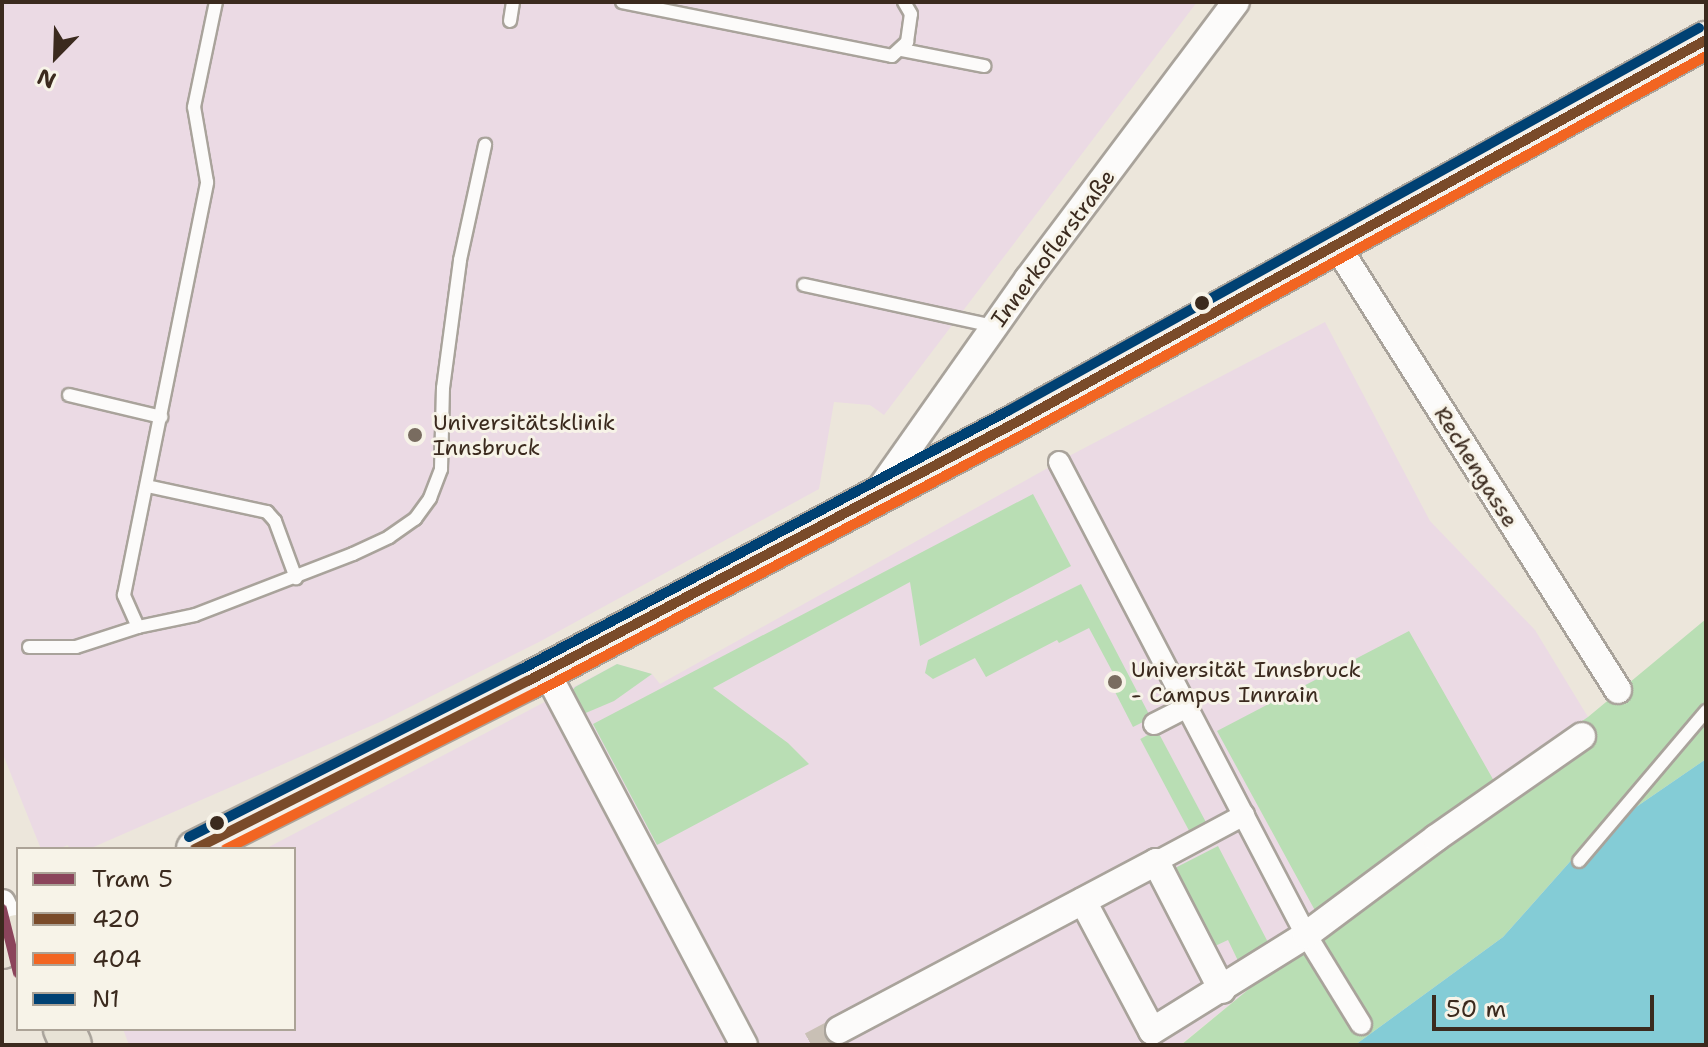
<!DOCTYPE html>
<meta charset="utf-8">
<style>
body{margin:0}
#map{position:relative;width:1708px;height:1047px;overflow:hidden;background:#ece6db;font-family:"Shantell Sans",sans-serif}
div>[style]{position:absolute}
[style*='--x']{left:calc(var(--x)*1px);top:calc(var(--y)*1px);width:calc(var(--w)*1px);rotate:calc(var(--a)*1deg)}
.built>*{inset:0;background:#ebdae4}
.green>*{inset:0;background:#b9deb4;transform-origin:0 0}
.water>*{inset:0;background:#84ccd6}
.minor-tunnel>*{height:26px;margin-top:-13px;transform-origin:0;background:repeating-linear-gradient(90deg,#c9c0b5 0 26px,transparent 0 39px)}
.roads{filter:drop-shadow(2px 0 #a9a39b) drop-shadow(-2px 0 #a9a39b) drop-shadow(0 2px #a9a39b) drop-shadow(0 -2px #a9a39b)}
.service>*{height:12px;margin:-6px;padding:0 6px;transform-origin:6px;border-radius:6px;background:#fcfbfa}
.pedestrian>*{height:20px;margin:-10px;padding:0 10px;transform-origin:10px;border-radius:10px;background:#fcfbfa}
.minor>*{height:26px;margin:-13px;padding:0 13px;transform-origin:13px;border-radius:13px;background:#fcfbfa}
.secondary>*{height:36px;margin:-18px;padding:0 18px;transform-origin:18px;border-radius:18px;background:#f4f1eb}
.primary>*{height:40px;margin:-20px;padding:0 20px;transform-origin:20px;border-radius:20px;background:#e7e2d5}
.bus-1>*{height:10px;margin:-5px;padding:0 5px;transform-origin:5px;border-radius:5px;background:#7a4b2a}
.bus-2>*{height:10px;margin:-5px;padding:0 5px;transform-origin:5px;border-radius:5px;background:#f26522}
.bus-3>*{height:10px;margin:-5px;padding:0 5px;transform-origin:5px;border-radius:5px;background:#004173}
.tram-1>*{height:10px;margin:-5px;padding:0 5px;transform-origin:5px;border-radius:5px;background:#8b445b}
.dots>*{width:22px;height:22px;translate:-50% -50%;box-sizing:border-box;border:4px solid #f7f3e8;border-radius:50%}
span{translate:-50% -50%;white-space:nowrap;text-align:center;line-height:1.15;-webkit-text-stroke:6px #f7f3e8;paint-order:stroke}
.street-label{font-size:22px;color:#3b2a1e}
.poi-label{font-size:22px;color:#3b2a1e}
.left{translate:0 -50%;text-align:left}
.frame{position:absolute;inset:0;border:4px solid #3b2a1e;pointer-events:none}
.legend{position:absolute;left:16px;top:847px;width:280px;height:184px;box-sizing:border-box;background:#f7f3e8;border:2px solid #aca397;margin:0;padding:10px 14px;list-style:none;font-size:24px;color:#3b2a1e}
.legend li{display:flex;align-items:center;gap:16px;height:40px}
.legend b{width:40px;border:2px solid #aca397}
.north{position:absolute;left:16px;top:16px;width:80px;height:80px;-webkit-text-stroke:6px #f7f3e8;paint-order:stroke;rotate:203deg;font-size:22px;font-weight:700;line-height:32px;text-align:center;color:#3b2a1e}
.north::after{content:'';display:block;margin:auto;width:28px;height:36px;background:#3b2a1e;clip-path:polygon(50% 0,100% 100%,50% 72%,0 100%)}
.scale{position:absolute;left:1432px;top:995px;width:222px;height:36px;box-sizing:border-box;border:4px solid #3b2a1e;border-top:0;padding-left:10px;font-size:24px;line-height:28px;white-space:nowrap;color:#3b2a1e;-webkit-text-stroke:6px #f7f3e8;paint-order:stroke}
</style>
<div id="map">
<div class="built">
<i style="clip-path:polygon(2px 2px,1197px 2px,884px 415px,870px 405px,834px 402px,819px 489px,539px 642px,382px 721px,89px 849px,69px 849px,68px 845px,58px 849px,41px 849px,2px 752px)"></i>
<i style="clip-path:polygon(1325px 322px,1430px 521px,1535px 630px,1588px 717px,1314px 905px,1324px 928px,1180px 1045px,129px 1045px,123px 1029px,294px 1029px,294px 849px,265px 849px,617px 664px,652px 674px,660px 684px,1071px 455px)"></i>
</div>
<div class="green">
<i style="clip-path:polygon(1033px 494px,1071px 566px,920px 646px,910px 582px,713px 688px,788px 743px,809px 764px,657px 845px,593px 724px)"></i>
<i style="clip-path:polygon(1081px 584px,1151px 718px,1133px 727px,1113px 688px,1119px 684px,1089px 628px,1059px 643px,1057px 640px,986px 677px,975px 658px,933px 679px,925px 673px,928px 660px)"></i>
<i style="clip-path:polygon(1706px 619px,1706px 759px,1591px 838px,1503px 937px,1355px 1045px,1181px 1045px,1324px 927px,1217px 731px,1409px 631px,1494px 781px,1588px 717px)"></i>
<i style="clip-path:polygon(617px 664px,652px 674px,614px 701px,581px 715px,571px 692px,575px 687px)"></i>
<i style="left:1157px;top:730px;width:112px;height:19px;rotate:62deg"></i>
<i style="clip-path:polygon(1218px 846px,1272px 950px,1241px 967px,1228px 940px,1215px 946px,1175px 868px)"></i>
</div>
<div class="water">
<i style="clip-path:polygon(1706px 759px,1706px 1045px,1355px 1045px,1503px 937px,1591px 838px)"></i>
</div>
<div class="minor-tunnel">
<i style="--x:811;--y:1045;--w:32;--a:-28"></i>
</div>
<div class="roads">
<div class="service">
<i style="--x:622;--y:2;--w:275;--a:11.3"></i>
<i style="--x:892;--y:56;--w:21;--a:-43"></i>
<i style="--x:907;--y:42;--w:28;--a:-82"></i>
<i style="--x:911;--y:14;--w:14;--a:-120"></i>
<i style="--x:510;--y:21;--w:19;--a:-81"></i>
<i style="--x:902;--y:50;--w:84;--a:11"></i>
<i style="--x:804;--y:285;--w:194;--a:12.2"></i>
<i style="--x:69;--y:395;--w:95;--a:13.4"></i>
<i style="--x:147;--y:486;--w:123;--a:12.2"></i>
<i style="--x:267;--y:512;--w:12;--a:48"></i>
<i style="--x:275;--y:521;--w:61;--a:69.8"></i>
<i style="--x:138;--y:627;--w:35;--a:-114"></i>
<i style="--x:124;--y:595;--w:421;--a:-78.6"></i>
<i style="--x:207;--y:182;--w:76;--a:-99.8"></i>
<i style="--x:194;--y:107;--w:107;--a:-78.2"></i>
<i style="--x:29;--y:647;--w:47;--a:0"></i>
<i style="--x:76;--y:647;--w:65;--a:-17.9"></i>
<i style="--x:138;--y:627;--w:58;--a:-11.9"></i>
<i style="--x:195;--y:615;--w:169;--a:-21.1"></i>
<i style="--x:353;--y:554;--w:40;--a:-25"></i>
<i style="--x:389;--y:537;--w:32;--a:-35"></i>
<i style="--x:415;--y:519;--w:26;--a:-54"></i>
<i style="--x:430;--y:498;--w:31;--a:-69"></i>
<i style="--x:441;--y:469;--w:81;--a:-88.6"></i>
<i style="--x:443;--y:388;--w:129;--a:-82.4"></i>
<i style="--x:460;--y:260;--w:118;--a:-77.7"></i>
<i style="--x:1579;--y:861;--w:197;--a:-49.7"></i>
</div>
<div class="pedestrian">
<i style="--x:1059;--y:462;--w:531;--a:62.42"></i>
<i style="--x:1305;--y:933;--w:107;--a:58.4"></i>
<i style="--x:1154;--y:724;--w:36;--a:-27"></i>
<i style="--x:1156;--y:862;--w:100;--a:-28.1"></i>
</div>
<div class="minor">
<i style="--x:1335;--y:243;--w:529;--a:57.66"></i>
<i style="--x:877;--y:493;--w:262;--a:-54.8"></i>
<i style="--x:1028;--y:279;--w:346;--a:-53.1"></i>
<i style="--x:546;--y:671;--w:423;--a:62.1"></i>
<i style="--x:1083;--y:901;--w:147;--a:62"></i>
<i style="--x:1152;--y:1031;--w:181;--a:-31.9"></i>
<i style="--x:1306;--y:935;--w:162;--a:-36.7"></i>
<i style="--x:1436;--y:838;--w:178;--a:-34.9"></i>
<i style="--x:2;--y:903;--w:35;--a:65"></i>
<i style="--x:839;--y:1030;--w:359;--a:-27.9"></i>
<i style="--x:1156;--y:862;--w:144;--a:62.7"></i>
</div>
<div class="secondary">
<i style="--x:195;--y:849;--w:373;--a:-26.8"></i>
<i style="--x:528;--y:681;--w:551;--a:-27.91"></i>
<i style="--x:1015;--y:423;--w:790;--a:-29"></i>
</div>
<div class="primary">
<i style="--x:2;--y:948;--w:20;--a:-41"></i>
<i style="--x:64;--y:1029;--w:17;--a:66"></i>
</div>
</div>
<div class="bus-1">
<i style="--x:195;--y:849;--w:373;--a:-26.8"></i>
<i style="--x:528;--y:681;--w:551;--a:-27.91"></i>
<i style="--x:1015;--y:423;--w:790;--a:-29"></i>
</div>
<div class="bus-2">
<i style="--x:226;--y:849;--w:346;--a:-26.8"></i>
<i style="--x:535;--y:693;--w:551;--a:-27.91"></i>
<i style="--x:1022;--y:435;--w:782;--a:-28.99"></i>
</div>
<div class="bus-3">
<i style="--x:189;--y:837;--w:373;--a:-26.8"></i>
<i style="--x:522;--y:669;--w:550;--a:-27.96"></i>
<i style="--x:1008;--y:411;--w:790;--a:-29"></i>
</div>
<div class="tram-1">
<i style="--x:2;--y:909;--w:66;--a:76"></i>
</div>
<div class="dots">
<i style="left:1202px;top:303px;background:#3b2a1e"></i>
<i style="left:415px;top:435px;background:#796c60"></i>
<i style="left:1115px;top:682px;background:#796c60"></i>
<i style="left:217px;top:823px;background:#3b2a1e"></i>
</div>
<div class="street-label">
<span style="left:1053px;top:248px;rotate:-53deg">Innerkoflerstraße</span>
<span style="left:1476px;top:467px;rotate:58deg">Rechengasse</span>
</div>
<div class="poi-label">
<span class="left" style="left:433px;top:435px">Universitätsklinik<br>Innsbruck</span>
<span class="left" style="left:1131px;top:682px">Universität Innsbruck<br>- Campus Innrain</span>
</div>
<div class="frame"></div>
<ul class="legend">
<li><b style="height:10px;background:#8b445b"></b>Tram 5</li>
<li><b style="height:10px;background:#7a4b2a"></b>420</li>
<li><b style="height:10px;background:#f26522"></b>404</li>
<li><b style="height:10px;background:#004173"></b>N1</li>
</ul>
<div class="north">N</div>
<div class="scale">50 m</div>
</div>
